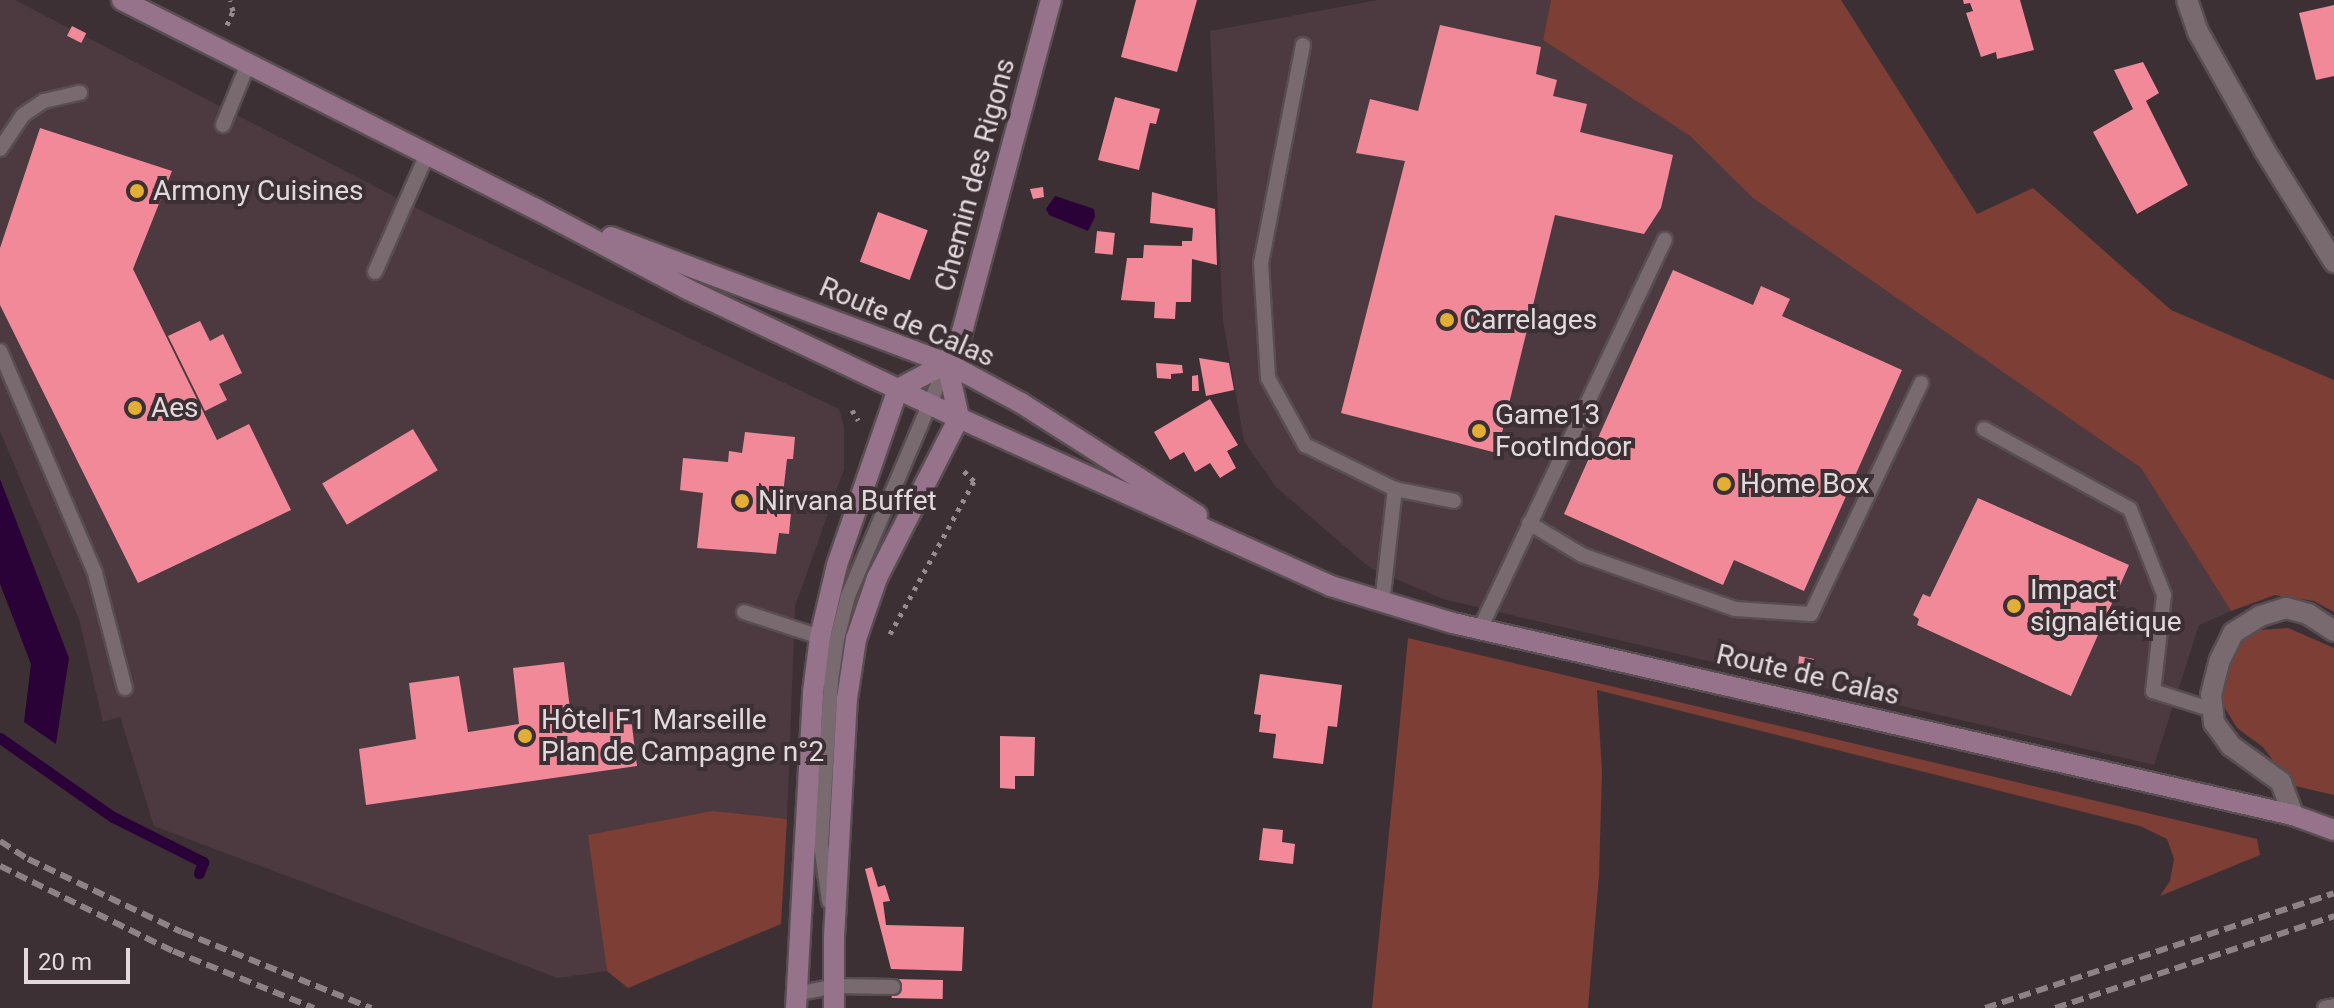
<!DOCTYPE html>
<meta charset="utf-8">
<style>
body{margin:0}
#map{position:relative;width:2334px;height:1008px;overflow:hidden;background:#3d3035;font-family:Roboto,sans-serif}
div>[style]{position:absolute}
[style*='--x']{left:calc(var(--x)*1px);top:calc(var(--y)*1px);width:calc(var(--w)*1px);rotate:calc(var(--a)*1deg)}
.built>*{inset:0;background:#4c3a40}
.green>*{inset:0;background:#7c3e35}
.water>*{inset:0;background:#2b0238}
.stream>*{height:11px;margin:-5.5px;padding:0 5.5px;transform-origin:5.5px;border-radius:5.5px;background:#2b0238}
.building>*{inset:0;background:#f18998;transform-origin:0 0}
.path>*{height:5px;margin-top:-2.5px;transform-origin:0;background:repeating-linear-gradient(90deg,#968c90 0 4px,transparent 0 10px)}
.roads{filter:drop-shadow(2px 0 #584e52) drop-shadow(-2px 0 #584e52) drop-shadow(0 2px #584e52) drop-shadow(0 -2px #584e52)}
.lane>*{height:14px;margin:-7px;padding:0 7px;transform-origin:7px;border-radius:7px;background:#796a70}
.street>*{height:20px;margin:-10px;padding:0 10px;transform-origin:10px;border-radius:10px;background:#796a70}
.secondary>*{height:20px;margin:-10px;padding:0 10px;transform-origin:10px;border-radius:10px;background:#97738b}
.rail>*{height:6px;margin-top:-3px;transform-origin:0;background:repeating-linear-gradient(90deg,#8d8286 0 12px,transparent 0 18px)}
.dots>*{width:22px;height:22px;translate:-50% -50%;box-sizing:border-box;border:4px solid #3d3035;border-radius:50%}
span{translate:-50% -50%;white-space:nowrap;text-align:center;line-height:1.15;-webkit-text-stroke:8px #3d3035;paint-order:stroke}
.street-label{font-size:28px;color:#e1d9dc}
.poi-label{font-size:28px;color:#e1d9dc}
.left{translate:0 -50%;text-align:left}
.scale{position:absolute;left:24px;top:948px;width:106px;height:36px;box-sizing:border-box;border:4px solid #e1d9dc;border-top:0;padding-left:10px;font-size:24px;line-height:28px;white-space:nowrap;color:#e1d9dc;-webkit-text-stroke:6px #3d3035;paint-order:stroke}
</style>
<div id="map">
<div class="built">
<i style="clip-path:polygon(0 0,15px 0,428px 214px,839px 409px,844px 427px,844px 469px,795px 606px,787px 819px,728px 815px,592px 839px,607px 971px,558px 978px,154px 826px,120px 717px,103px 722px,79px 619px,0 431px)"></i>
<i style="clip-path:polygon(1378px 0,1551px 0,1543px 40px,1690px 136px,1754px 198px,2141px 468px,2231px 611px,2199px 625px,2154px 765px,1443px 599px,1370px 568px,1276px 487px,1244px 441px,1223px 320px,1210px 31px)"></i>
</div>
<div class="green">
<i style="clip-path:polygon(1551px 0,1841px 0,1977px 214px,2033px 188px,2171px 310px,2334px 380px,2334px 612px,2314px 601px,2275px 595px,2231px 611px,2141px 468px,1753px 198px,1690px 136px,1543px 40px)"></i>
<i style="clip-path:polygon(2288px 628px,2334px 648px,2334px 795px,2291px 785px,2263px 747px,2237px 728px,2222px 703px,2223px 673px,2233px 649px,2259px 630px)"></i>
<i style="clip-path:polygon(1408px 638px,2257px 839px,2260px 855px,2160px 896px,2170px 881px,2174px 859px,2167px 839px,2140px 826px,1597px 690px,1602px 772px,1599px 875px,1588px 1008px,1372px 1008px)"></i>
<i style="clip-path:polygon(712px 811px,787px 819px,781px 924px,628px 988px,607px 971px,588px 835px)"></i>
</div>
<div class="water">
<i style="clip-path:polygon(1055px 196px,1094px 209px,1095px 217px,1088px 231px,1049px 215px,1046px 209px)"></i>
<i style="clip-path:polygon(0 479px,69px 658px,56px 744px,24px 722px,31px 664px,0 584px)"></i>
</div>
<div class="stream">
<i style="--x:0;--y:738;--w:138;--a:35"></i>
<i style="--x:113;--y:817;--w:101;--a:26.6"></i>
<i style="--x:203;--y:862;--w:12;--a:110"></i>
</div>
<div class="building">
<i style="clip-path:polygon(1136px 0,1197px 0,1177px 72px,1121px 57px)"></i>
<i style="clip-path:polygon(1963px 0,2020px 0,2034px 50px,1997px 59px,1996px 52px,1981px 57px,1966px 13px,1973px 11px,1970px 3px,1964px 4px)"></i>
<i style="clip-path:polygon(2334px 5px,2334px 76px,2316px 80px,2299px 13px)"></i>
<i style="clip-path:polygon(1440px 25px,1541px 47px,1536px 74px,1557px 80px,1553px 96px,1587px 104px,1580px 132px,1673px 155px,1661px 208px,1644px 234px,1555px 215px,1497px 453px,1341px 413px,1405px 161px,1356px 153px,1370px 99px,1418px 111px)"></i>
<i style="left:72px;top:26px;width:16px;height:11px;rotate:27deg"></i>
<i style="clip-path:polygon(2143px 62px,2159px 93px,2146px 101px,2188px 185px,2137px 214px,2093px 132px,2133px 109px,2114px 70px)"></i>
<i style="clip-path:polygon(1115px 97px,1160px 109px,1156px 124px,1150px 123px,1139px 170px,1098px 160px)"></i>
<i style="clip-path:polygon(40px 128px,172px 171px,133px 269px,217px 440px,249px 424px,291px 510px,138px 583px,0 305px,0 248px)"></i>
<i style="clip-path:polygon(1043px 187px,1044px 197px,1033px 199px,1030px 189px)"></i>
<i style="clip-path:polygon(1152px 192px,1215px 209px,1217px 265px,1192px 259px,1191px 302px,1176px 302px,1175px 319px,1154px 318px,1155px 302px,1121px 300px,1127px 258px,1143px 258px,1144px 245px,1182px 246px,1182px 241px,1192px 241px,1193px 228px,1150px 223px)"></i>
<i style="left:878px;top:212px;width:53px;height:53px;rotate:20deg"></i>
<i style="left:1097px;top:231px;width:18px;height:22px;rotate:6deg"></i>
<i style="clip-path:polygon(1673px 270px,1753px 305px,1761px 286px,1790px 299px,1782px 316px,1902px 370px,1804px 591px,1734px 560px,1723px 585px,1564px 514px)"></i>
<i style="clip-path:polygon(200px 321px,210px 341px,223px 334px,242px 373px,219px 384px,227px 400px,205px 411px,168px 336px)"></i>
<i style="clip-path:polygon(1199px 358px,1229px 363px,1234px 390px,1206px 396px)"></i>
<i style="clip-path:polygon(1156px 363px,1182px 365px,1183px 373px,1171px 374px,1171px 379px,1157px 378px)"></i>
<i style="clip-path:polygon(1198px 375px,1199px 391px,1192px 391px,1192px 376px)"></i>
<i style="clip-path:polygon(1210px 399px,1238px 445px,1227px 451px,1236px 468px,1220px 478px,1210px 463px,1195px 472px,1184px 452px,1170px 460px,1154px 432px)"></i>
<i style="left:413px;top:429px;width:48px;height:106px;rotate:59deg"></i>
<i style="clip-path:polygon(745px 432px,795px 437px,793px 459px,787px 459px,781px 512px,791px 513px,789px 534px,779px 533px,776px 554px,697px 548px,703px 493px,680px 490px,683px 458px,728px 462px,729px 451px,742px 453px)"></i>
<i style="clip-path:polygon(1978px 498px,2129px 565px,2071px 696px,1917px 625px,1919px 619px,1913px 615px,1923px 594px,1930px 597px)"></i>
<i style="clip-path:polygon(1799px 656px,1814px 659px,1812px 669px,1798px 667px)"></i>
<i style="clip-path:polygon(564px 662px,571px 716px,630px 710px,637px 766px,366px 805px,359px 749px,416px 739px,409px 683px,459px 676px,468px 732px,519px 724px,513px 668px)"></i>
<i style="clip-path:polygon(1260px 674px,1342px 685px,1337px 727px,1328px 726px,1323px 764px,1273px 758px,1276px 734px,1259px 732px,1261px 715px,1254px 714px)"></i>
<i style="clip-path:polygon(1000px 736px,1035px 737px,1034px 776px,1015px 776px,1015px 789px,1000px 788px)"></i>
<i style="clip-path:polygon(1263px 828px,1283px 830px,1282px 842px,1295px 844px,1293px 864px,1259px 860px)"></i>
<i style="clip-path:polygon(872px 867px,878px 887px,885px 885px,890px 901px,883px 902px,886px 925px,964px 927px,962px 971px,891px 969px,865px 869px)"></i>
<i style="left:892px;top:979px;width:51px;height:19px;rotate:1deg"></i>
</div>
<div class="path">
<i style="--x:227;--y:25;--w:15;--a:-67"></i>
<i style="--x:233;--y:11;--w:11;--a:-105"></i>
<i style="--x:852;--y:410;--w:12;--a:59"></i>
<i style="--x:890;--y:634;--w:175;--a:-61.2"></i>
<i style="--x:974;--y:481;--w:16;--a:-135"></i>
</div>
<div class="roads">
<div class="lane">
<i style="--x:1303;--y:45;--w:222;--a:100.9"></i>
<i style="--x:1261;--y:263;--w:115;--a:86.5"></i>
<i style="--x:1268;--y:378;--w:77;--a:61.1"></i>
<i style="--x:1305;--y:445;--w:100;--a:26.1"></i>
<i style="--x:223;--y:125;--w:66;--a:-67.7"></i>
<i style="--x:0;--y:149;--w:41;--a:-55.9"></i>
<i style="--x:23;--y:115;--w:25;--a:-34"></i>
<i style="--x:44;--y:101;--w:37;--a:-13"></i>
<i style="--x:375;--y:272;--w:129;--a:-66.2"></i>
<i style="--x:0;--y:351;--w:241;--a:66.8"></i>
<i style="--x:95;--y:573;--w:119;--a:75.4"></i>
<i style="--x:1984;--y:429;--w:166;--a:28.7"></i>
<i style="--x:2130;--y:509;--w:92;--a:68.4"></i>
<i style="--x:2164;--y:595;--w:97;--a:96.5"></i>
<i style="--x:2153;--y:691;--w:63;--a:17.6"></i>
<i style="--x:1529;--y:523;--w:62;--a:31.1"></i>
<i style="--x:1582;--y:555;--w:162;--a:19.4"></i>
<i style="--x:1735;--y:609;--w:76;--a:3.8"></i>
<i style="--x:1811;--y:614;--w:256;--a:-64.5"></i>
<i style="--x:1382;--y:604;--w:116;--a:-83.6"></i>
<i style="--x:1395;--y:489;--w:60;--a:11.5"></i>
<i style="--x:744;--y:612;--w:80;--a:18.2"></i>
<i style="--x:1480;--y:629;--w:431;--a:-64.6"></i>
<i style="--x:829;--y:901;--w:57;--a:-98.1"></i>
<i style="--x:821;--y:845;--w:164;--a:-86.5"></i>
<i style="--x:831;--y:681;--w:42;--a:-81.9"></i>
<i style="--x:837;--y:639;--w:44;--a:-75.7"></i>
<i style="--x:848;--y:596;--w:253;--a:-67"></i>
<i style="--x:796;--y:994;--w:41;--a:-11.3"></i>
<i style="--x:836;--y:986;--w:57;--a:1"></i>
<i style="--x:2325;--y:1008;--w:9;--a:-13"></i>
</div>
<div class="street">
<i style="--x:2187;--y:0;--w:34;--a:71"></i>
<i style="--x:2198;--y:32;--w:137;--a:60.6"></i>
<i style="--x:2265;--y:151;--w:131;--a:58.1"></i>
<i style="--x:2293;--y:815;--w:35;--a:-110"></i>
<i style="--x:2281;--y:782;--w:62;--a:-144.2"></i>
<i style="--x:2231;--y:746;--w:29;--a:-126"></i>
<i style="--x:2214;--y:723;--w:28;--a:-96"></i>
<i style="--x:2211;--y:695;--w:36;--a:-76"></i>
<i style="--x:2220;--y:660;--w:30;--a:-64"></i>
<i style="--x:2233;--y:633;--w:32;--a:-32"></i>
<i style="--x:2260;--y:616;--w:27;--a:-17"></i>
<i style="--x:2286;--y:608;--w:23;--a:15"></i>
<i style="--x:2308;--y:614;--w:31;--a:33"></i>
</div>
<div class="secondary">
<i style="--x:122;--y:0;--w:464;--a:26.8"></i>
<i style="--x:536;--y:209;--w:171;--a:27.9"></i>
<i style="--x:687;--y:289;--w:301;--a:25.4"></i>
<i style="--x:959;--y:418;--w:408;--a:24.3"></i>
<i style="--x:1331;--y:586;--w:127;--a:16.9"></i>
<i style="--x:1453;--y:623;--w:862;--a:12.88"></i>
<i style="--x:2293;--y:815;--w:44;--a:20.1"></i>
<i style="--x:611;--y:237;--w:359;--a:20.6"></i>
<i style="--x:947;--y:363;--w:84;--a:28.4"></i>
<i style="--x:1021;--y:403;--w:209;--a:32.5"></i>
<i style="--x:796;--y:1008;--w:316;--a:-86.9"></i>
<i style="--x:813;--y:692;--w:55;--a:-82.7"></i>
<i style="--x:820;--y:637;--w:74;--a:-76.7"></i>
<i style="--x:837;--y:565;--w:186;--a:-70.9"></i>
<i style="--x:898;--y:389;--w:55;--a:-28"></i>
<i style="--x:947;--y:363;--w:34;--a:-64"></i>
<i style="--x:962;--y:332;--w:344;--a:-75"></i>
<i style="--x:834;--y:1008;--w:71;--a:-90"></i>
<i style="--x:834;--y:937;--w:238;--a:-86.9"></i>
<i style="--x:847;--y:699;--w:61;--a:-81.5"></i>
<i style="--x:856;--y:639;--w:65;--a:-71"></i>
<i style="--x:877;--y:578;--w:180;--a:-62.9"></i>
<i style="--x:959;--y:418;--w:56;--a:-102.3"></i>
</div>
</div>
<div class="rail">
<i style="--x:0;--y:841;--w:33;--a:33"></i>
<i style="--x:28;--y:859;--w:170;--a:25.4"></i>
<i style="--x:182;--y:932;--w:204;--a:21.9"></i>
<i style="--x:0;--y:866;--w:193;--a:26.2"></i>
<i style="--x:173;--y:951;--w:152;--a:22"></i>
<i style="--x:1985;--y:1008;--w:367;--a:-18.2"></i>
<i style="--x:2055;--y:1008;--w:294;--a:-18.2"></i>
</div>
<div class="dots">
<i style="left:137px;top:191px;background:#e2af34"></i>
<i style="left:1447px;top:320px;background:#e2af34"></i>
<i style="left:135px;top:408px;background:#e2af34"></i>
<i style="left:1479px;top:431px;background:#e2af34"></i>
<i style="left:1724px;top:484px;background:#e2af34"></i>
<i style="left:742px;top:501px;background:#e2af34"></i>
<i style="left:2014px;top:606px;background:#e2af34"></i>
<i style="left:525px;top:736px;background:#e2af34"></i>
</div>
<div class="street-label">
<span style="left:975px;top:175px;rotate:-75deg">Chemin des Rigons</span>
<span style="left:907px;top:322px;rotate:23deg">Route de Calas</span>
<span style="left:1808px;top:675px;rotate:13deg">Route de Calas</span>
</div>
<div class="poi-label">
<span class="left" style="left:153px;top:191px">Armony Cuisines</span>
<span class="left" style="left:1463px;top:320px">Carrelages</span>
<span class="left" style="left:151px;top:408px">Aes</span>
<span class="left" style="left:1495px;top:431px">Game13<br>FootIndoor</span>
<span class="left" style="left:1740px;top:484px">Home Box</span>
<span class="left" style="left:758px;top:501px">Nirvana Buffet</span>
<span class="left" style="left:2030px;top:606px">Impact<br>signalétique</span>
<span class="left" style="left:541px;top:736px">Hôtel F1 Marseille<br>Plan de Campagne n°2</span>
</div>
<div class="scale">20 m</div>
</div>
